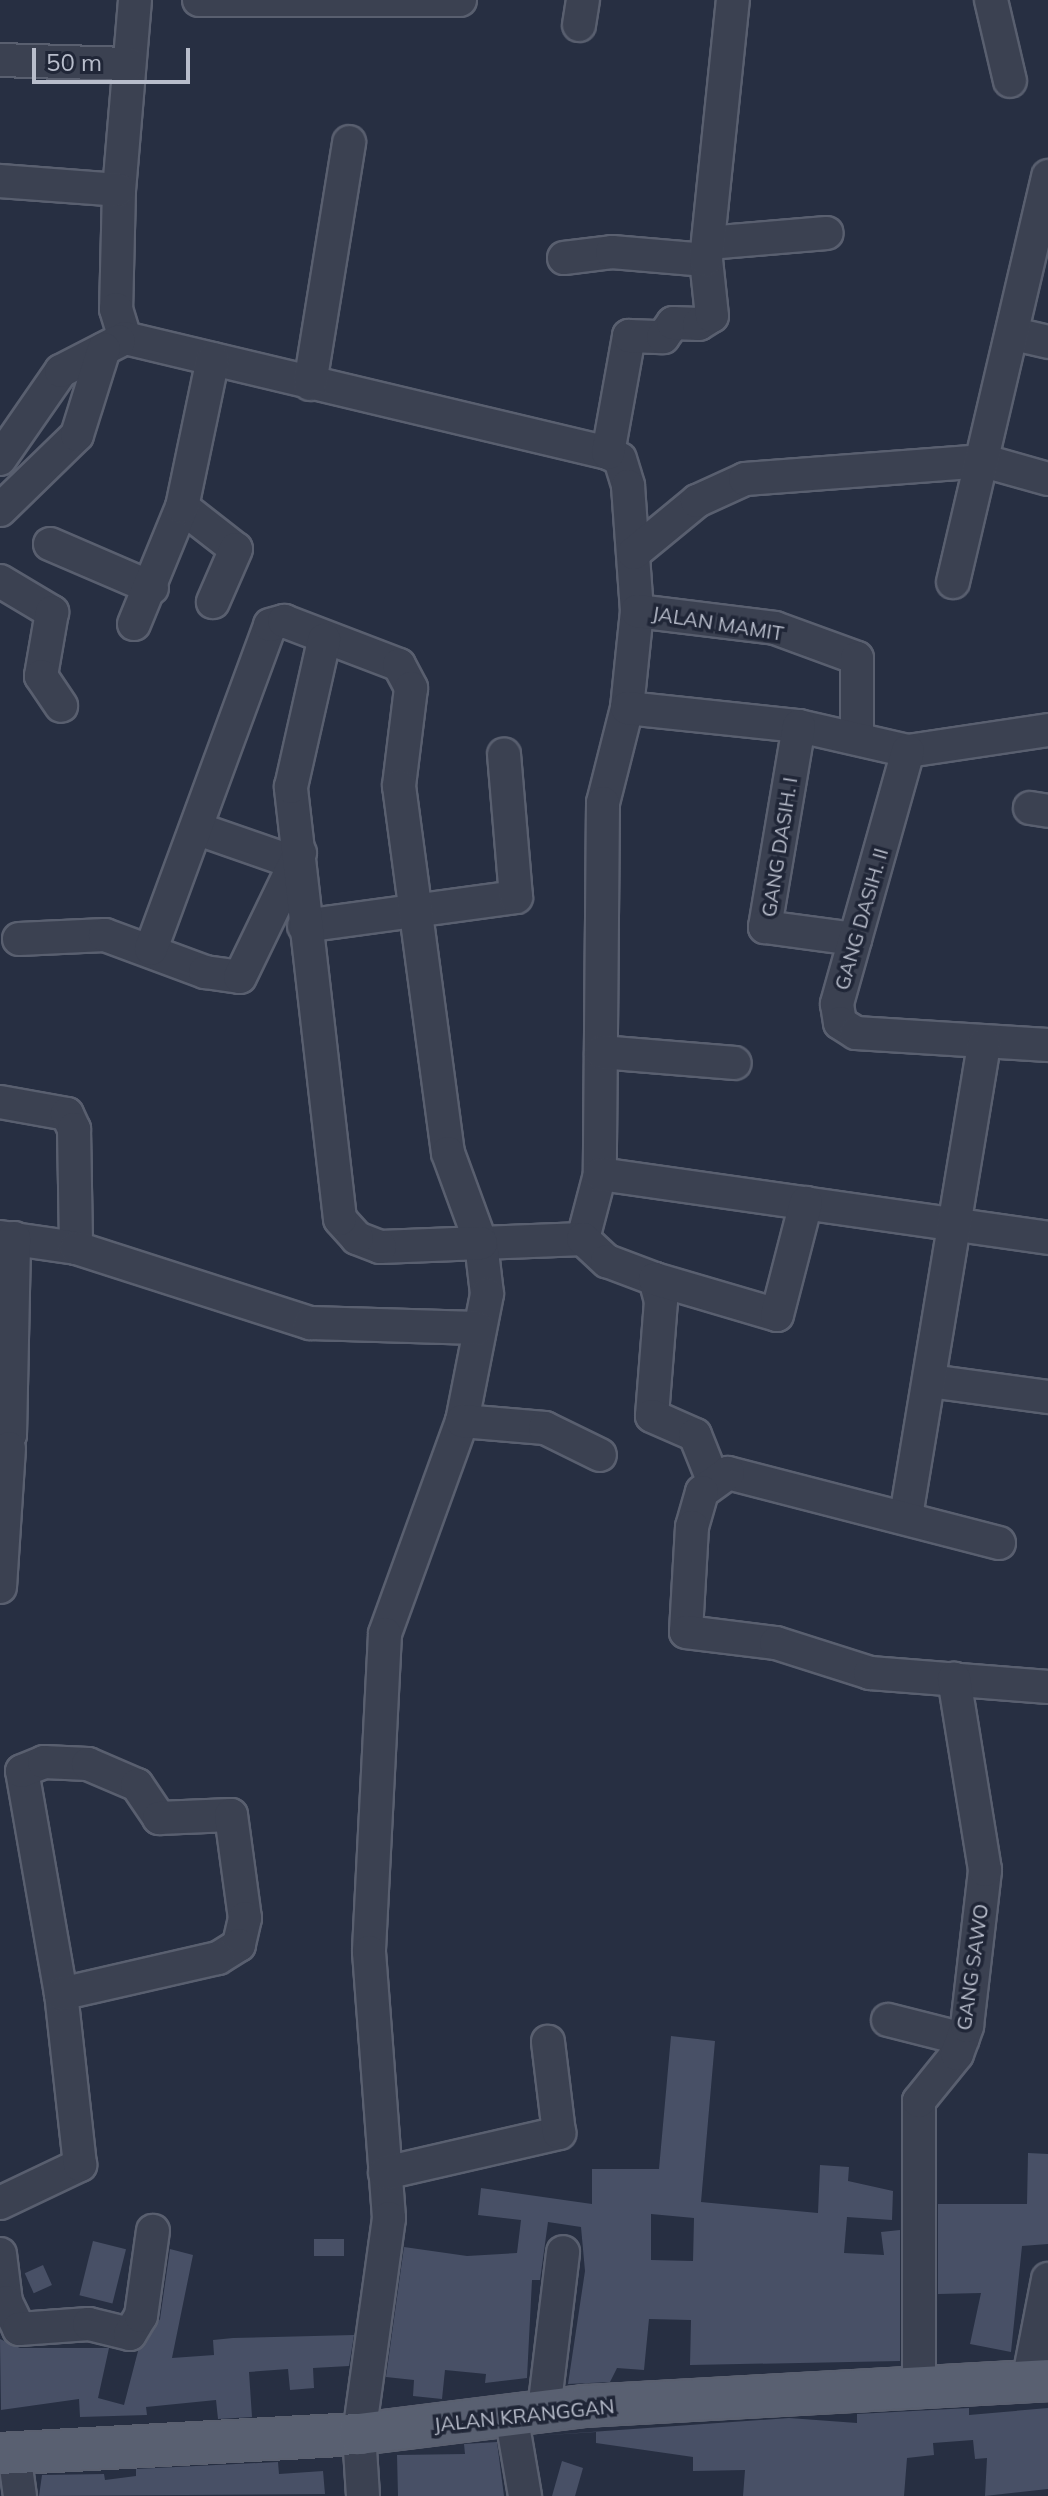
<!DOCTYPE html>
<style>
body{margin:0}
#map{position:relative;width:1048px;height:2496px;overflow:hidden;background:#272f42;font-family:Mulish,sans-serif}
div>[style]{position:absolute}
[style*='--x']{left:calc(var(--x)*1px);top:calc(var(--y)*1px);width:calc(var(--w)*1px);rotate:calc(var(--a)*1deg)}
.building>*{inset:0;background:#485066;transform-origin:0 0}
.roads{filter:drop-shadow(2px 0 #595f6f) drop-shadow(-2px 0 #595f6f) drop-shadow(0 2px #595f6f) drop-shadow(0 -2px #595f6f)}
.minor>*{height:32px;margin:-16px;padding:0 16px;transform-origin:16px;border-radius:16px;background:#3b4151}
.major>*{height:40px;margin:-20px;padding:0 20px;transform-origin:20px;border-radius:20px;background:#596071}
span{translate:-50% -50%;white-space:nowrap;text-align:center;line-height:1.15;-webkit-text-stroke:7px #202637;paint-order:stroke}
.street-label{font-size:20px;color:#b8bdcb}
.scale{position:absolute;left:32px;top:48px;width:158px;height:36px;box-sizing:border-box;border:4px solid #b8bdcb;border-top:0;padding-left:10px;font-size:24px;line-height:28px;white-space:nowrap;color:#b8bdcb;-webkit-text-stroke:6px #202637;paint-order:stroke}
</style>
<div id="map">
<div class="building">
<i style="clip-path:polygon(evenodd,671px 2036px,715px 2041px,701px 2202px,818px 2213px,820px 2165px,849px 2167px,848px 2181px,893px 2191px,892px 2220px,847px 2217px,844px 2253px,884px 2255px,881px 2232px,900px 2230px,900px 2361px,690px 2365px,691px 2320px,649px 2319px,644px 2370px,617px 2368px,610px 2382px,568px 2384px,585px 2271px,581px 2227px,548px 2222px,540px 2280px,532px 2280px,527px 2378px,485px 2383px,486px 2374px,445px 2370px,442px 2399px,413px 2396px,414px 2380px,386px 2377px,404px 2247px,467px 2256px,517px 2253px,521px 2220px,478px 2215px,481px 2188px,592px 2204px,592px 2169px,659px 2169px,671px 2036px,651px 2214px,694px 2218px,693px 2261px,651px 2260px,651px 2214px)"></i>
<i style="clip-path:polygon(1028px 2153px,1048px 2154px,1048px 2244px,1022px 2246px,1011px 2352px,970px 2344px,981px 2293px,938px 2294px,938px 2204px,1027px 2204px)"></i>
<i style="left:314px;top:2239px;width:30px;height:17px"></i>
<i style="left:93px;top:2241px;width:34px;height:56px;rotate:14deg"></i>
<i style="clip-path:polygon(170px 2249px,193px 2255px,172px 2358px,214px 2355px,213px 2340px,233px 2338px,354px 2335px,349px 2366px,313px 2368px,314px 2388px,290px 2390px,288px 2369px,249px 2372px,252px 2417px,218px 2419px,216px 2400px,146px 2407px,147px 2415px,80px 2417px,79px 2399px,1px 2410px,0 2339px,20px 2348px,109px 2348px,98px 2398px,124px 2405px,138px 2351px,160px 2319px)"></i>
<i style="left:43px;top:2265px;width:22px;height:20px;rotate:66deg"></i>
<i style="clip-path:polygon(969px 2408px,969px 2415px,1048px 2408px,1048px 2489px,985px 2496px,987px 2458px,975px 2459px,973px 2440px,933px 2443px,934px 2455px,907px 2458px,904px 2496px,743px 2496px,745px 2470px,693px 2471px,693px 2457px,596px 2443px,596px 2432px,534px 2436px,789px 2418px,857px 2423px,857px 2414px)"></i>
<i style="clip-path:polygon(497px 2442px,504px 2496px,398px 2496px,397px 2455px,465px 2454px,464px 2444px)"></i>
<i style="clip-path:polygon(562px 2461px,583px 2468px,575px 2496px,552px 2496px)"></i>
<i style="clip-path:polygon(278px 2462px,279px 2474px,323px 2471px,325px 2494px,39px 2496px,42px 2475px,104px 2474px,105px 2480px,136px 2476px,136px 2469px)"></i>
</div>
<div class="roads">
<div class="minor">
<i style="--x:135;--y:0;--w:191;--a:94.8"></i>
<i style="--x:119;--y:190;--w:119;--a:91.4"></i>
<i style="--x:116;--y:309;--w:30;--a:73"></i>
<i style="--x:125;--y:338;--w:497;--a:13.4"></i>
<i style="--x:608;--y:453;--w:13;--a:27"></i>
<i style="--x:620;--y:459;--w:28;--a:73"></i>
<i style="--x:628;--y:486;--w:125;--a:85.9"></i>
<i style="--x:637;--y:611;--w:98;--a:95.9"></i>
<i style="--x:627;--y:708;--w:98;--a:104.2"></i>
<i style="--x:603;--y:803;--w:371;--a:90.5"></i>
<i style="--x:600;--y:1174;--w:67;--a:104.7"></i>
<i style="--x:583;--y:1239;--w:102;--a:177.8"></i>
<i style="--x:481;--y:1243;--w:51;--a:83.3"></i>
<i style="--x:487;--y:1294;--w:129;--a:101.1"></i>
<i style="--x:462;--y:1421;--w:226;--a:109.9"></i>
<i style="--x:385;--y:1634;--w:318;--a:92.9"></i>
<i style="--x:369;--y:1952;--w:267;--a:85.7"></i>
<i style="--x:389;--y:2218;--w:218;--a:97.9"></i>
<i style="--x:359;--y:2434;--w:62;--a:86.3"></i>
<i style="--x:199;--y:0;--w:261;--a:0"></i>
<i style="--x:991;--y:0;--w:83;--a:76.8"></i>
<i style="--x:579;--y:25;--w:25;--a:-81"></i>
<i style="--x:0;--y:60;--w:129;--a:1.8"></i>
<i style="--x:0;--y:181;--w:119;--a:4.3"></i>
<i style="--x:708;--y:243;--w:119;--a:-4.8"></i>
<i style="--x:564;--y:258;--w:48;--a:-7.1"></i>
<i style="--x:612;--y:252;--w:94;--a:4.9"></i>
<i style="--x:1014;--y:334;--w:35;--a:13"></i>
<i style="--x:310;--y:384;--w:245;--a:-80.8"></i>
<i style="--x:608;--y:453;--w:119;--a:-79.8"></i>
<i style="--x:629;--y:336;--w:34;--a:2"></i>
<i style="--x:663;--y:337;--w:17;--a:-54"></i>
<i style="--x:673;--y:323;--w:26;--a:2"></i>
<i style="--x:699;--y:324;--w:15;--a:-32"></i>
<i style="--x:712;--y:316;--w:56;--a:-96.1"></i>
<i style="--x:706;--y:260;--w:261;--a:-84.1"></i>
<i style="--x:0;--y:459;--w:107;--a:-55.3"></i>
<i style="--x:61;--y:371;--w:65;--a:-27.3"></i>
<i style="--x:182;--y:507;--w:68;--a:37.9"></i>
<i style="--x:236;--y:549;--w:58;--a:113.5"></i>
<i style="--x:0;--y:510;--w:107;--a:-44.2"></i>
<i style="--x:77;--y:435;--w:90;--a:-72.6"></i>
<i style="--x:50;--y:544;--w:111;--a:23.3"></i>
<i style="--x:634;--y:553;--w:82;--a:-39.5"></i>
<i style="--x:697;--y:501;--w:53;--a:-24.6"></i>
<i style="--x:745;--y:479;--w:240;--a:-4.3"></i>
<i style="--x:984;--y:461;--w:66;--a:15.7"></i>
<i style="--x:0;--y:581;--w:61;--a:30.8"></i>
<i style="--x:52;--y:612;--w:65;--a:99.8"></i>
<i style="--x:41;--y:676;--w:36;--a:56"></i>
<i style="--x:953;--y:582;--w:417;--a:-76.8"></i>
<i style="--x:637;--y:611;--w:139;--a:7"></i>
<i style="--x:775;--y:628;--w:87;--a:20.1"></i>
<i style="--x:857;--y:658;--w:80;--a:90"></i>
<i style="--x:134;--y:624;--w:126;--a:-67.7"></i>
<i style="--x:182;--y:507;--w:151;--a:-78.2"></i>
<i style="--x:627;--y:708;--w:173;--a:6"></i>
<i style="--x:799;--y:726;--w:112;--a:12.9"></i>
<i style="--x:908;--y:751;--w:142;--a:-8.5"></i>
<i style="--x:799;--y:726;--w:204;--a:99.6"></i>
<i style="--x:765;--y:927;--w:91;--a:7.6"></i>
<i style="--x:908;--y:751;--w:263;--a:105.7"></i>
<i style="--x:837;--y:1004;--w:19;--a:81"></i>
<i style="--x:840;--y:1023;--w:19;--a:32"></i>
<i style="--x:856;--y:1033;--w:192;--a:3.6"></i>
<i style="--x:1030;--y:808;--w:18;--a:9"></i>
<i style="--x:198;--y:829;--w:101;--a:19.2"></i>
<i style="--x:304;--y:926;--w:214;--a:-7.8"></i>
<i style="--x:516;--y:897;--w:143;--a:-94.8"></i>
<i style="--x:19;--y:939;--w:86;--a:-2.7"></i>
<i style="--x:105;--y:935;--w:107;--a:20.3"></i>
<i style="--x:205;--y:972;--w:35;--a:8"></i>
<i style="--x:240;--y:977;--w:138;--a:-64.2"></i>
<i style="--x:151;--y:949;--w:345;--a:-69.8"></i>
<i style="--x:270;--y:625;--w:15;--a:-16"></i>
<i style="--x:284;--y:621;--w:123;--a:20.9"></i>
<i style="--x:399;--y:665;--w:26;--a:62"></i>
<i style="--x:411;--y:688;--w:99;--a:97"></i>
<i style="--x:399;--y:786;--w:370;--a:82.4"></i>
<i style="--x:448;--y:1153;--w:96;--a:69.9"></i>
<i style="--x:481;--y:1243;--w:101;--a:177.7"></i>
<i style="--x:380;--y:1247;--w:25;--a:-159"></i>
<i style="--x:357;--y:1238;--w:25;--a:-132"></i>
<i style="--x:340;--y:1219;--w:435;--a:-96.5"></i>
<i style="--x:291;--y:787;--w:151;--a:-77.3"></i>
<i style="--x:601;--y:1052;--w:134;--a:4.7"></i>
<i style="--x:0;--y:1102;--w:68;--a:10.2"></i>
<i style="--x:67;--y:1114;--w:17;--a:65"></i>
<i style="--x:74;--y:1129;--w:119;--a:89"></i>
<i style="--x:600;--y:1174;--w:453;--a:8.1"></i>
<i style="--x:0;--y:1237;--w:77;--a:8.2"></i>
<i style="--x:76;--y:1248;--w:246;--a:17.8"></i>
<i style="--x:310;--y:1323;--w:168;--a:1.7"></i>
<i style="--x:583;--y:1239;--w:33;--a:43"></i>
<i style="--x:607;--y:1261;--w:51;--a:20.6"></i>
<i style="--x:655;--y:1279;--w:23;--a:75"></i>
<i style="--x:661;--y:1301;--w:115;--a:94.5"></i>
<i style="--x:652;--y:1416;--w:47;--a:23.8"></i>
<i style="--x:695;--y:1435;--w:48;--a:68.2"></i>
<i style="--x:655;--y:1279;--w:127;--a:16.4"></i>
<i style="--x:777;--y:1315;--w:116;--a:-75.5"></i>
<i style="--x:930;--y:1381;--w:119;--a:7.7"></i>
<i style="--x:462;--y:1421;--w:83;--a:4.8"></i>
<i style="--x:545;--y:1428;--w:61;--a:26.1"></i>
<i style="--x:0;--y:1435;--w:10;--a:0"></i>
<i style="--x:10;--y:1435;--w:197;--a:-88.8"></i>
<i style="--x:906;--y:1516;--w:478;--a:-80.6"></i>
<i style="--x:999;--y:1543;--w:280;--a:-165.5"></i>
<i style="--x:728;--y:1473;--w:32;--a:144"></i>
<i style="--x:702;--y:1492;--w:36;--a:106"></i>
<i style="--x:692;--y:1527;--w:105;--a:93.3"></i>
<i style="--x:686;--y:1632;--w:91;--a:7"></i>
<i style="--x:776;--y:1643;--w:99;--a:17.7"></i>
<i style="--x:870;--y:1673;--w:179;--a:4.5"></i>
<i style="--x:0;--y:1587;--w:139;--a:-86.3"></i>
<i style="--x:888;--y:2020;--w:77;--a:14.2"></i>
<i style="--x:385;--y:2173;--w:179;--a:-12.9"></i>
<i style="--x:559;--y:2133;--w:92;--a:-96.9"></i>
<i style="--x:0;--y:2203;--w:89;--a:-25.4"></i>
<i style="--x:80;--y:2165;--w:172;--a:-96.3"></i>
<i style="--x:61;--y:1994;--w:226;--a:-99.9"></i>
<i style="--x:22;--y:1771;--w:24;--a:-22"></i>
<i style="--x:44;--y:1762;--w:44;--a:2.6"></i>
<i style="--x:88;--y:1764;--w:53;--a:23.2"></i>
<i style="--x:137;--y:1785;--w:40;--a:56"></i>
<i style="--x:159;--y:1818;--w:72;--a:-2.4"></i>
<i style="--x:231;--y:1815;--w:104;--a:82.3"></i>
<i style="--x:245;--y:1918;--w:28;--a:103"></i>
<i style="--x:239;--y:1945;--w:25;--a:148"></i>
<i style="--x:218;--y:1958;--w:161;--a:167.1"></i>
<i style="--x:0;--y:2254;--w:48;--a:82.9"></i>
<i style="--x:6;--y:2302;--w:30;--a:64"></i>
<i style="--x:19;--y:2329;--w:70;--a:-4.1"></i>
<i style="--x:89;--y:2324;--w:42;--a:13.7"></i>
<i style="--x:130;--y:2334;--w:21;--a:-59"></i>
<i style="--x:141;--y:2316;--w:86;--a:-82"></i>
<i style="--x:1028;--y:2382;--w:105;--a:-79"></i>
<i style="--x:919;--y:2388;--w:287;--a:-90"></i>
<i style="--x:919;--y:2101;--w:60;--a:-51"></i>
<i style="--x:957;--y:2054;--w:30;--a:-70"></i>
<i style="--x:967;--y:2026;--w:157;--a:-83.4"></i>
<i style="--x:985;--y:1870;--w:194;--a:-99.2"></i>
<i style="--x:544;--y:2410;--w:159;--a:-83.1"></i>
<i style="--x:511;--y:2414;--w:83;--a:80.3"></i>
<i style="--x:14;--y:2453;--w:43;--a:82.1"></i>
</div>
<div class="major">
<i style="--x:0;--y:2454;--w:360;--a:-3.2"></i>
<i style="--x:359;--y:2434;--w:228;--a:-7.1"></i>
<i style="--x:585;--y:2406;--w:464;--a:-3.2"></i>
</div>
</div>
<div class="street-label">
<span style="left:718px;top:623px;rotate:9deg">JALAN MAMIT</span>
<span style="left:779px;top:847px;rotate:-81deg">GANG DASIH. I</span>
<span style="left:861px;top:919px;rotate:-74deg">GANG DASIH. II</span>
<span style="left:972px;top:1967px;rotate:-82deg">GANG SAWO</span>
<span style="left:524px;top:2415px;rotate:-6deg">JALAN KRANGGAN</span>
</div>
<div class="scale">50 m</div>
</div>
